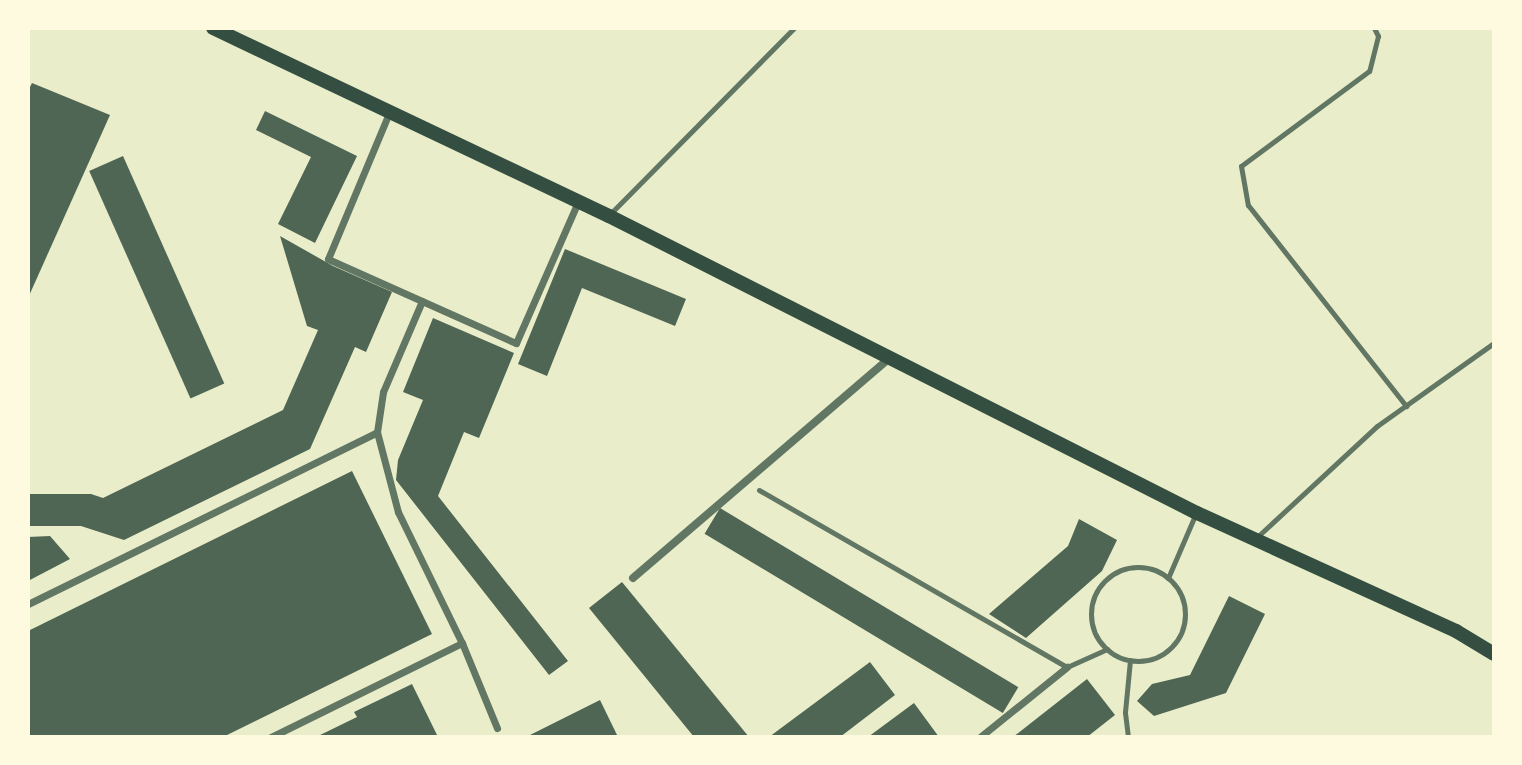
<!DOCTYPE html>
<style>
body{margin:0}
#map{position:relative;width:1522px;height:765px;overflow:hidden;background:#e9edc9;font-family:"Exo 2",sans-serif}
div>[style]{position:absolute}
[style*='--x']{left:calc(var(--x)*1px);top:calc(var(--y)*1px);width:calc(var(--w)*1px);rotate:calc(var(--a)*1deg)}
.building>*{inset:0;background:#4f6655;transform-origin:0 0}
.service>*{height:5px;margin:-2.5px;padding:0 2.5px;transform-origin:2.5px;border-radius:2.5px;background:#617663}
.service>.ring{margin:-2.5px;padding:0;box-sizing:content-box;background:none;border:5px solid #617663;border-radius:50%}
.pedestrian>*{height:7px;margin:-3.5px;padding:0 3.5px;transform-origin:3.5px;border-radius:3.5px;background:#617663}
.minor>*{height:8px;margin:-4px;padding:0 4px;transform-origin:4px;border-radius:4px;background:#617663}
.secondary>*{height:14px;margin:-7px;padding:0 7px;transform-origin:7px;border-radius:7px;background:#344e41}
span{translate:-50% -50%;white-space:nowrap;text-align:center;line-height:1.15;-webkit-text-stroke:8px #fefae0;paint-order:stroke}
.frame{position:absolute;inset:0;border:30px solid #fefae0;pointer-events:none}
</style>
<div id="map">
<div class="building">
<i style="clip-path:polygon(32px 83px,110px 115px,28px 298px,28px 91px)"></i>
<i style="clip-path:polygon(265px 111px,357px 156px,315px 243px,278px 224px,311px 157px,256px 130px)"></i>
<i style="left:123px;top:156px;width:249px;height:37px;rotate:66deg"></i>
<i style="clip-path:polygon(280px 236px,333px 266px,392px 292px,366px 352px,355px 347px,310px 449px,124px 540px,81px 526px,28px 526px,28px 494px,91px 494px,103px 498px,283px 410px,318px 330px,307px 326px)"></i>
<i style="clip-path:polygon(565px 249px,686px 299px,675px 326px,582px 288px,547px 376px,518px 364px)"></i>
<i style="clip-path:polygon(433px 318px,514px 353px,479px 438px,464px 432px,438px 496px,568px 661px,549px 675px,396px 480px,398px 460px,423px 400px,403px 392px)"></i>
<i style="clip-path:polygon(352px 471px,432px 634px,223px 737px,28px 737px,28px 631px)"></i>
<i style="left:720px;top:508px;width:348px;height:30px;rotate:31deg"></i>
<i style="clip-path:polygon(1079px 519px,1117px 540px,1102px 571px,1026px 638px,989px 614px,1068px 546px)"></i>
<i style="clip-path:polygon(50px 536px,70px 559px,28px 581px,28px 537px)"></i>
<i style="clip-path:polygon(622px 582px,749px 737px,694px 737px,589px 608px)"></i>
<i style="clip-path:polygon(1229px 596px,1265px 614px,1226px 693px,1154px 716px,1137px 701px,1152px 684px,1190px 675px)"></i>
<i style="clip-path:polygon(870px 662px,895px 695px,840px 737px,769px 737px)"></i>
<i style="clip-path:polygon(1087px 679px,1115px 715px,1087px 737px,1013px 737px)"></i>
<i style="clip-path:polygon(412px 684px,438px 737px,316px 737px,357px 717px,354px 712px)"></i>
<i style="clip-path:polygon(600px 700px,618px 737px,526px 737px)"></i>
<i style="clip-path:polygon(914px 703px,939px 737px,868px 737px)"></i>
</div>
<div class="service">
<i style="--x:1374;--y:28;--w:9;--a:63"></i>
<i style="--x:1378;--y:36;--w:36;--a:104"></i>
<i style="--x:1369;--y:71;--w:159;--a:143.4"></i>
<i style="--x:1241;--y:166;--w:40;--a:80"></i>
<i style="--x:1248;--y:205;--w:256;--a:51.8"></i>
<i style="--x:609;--y:215;--w:263;--a:-45.3"></i>
<i style="--x:759;--y:490;--w:355;--a:29.9"></i>
<i style="--x:1067;--y:667;--w:44;--a:-24.2"></i>
<i style="--x:1256;--y:538;--w:165;--a:-42.8"></i>
<i style="--x:1377;--y:426;--w:143;--a:-35.4"></i>
<i class="ring" style="left:1091px;top:567px;width:89px;height:89px"></i>
<i style="--x:1168;--y:578;--w:71;--a:-66.7"></i>
<i style="--x:1128;--y:737;--w:25;--a:-97"></i>
<i style="--x:1125;--y:712;--w:52;--a:-84.5"></i>
</div>
<div class="pedestrian">
<i style="--x:389;--y:113;--w:158;--a:112.7"></i>
<i style="--x:328;--y:259;--w:206;--a:24.1"></i>
<i style="--x:516;--y:343;--w:154;--a:-66.3"></i>
<i style="--x:422;--y:301;--w:99;--a:113.2"></i>
<i style="--x:383;--y:392;--w:40;--a:98.5"></i>
<i style="--x:377;--y:432;--w:83;--a:75.3"></i>
<i style="--x:398;--y:512;--w:146;--a:64"></i>
<i style="--x:462;--y:643;--w:92;--a:67.6"></i>
<i style="--x:28;--y:604;--w:389;--a:-26.2"></i>
<i style="--x:271;--y:737;--w:213;--a:-26.2"></i>
<i style="--x:980;--y:737;--w:112;--a:-38.8"></i>
</div>
<div class="minor">
<i style="--x:633;--y:578;--w:338;--a:-40.6"></i>
</div>
<div class="secondary">
<i style="--x:213;--y:28;--w:438;--a:25.4"></i>
<i style="--x:609;--y:216;--w:659;--a:26.8"></i>
<i style="--x:1197;--y:513;--w:285;--a:24.5"></i>
<i style="--x:1456;--y:631;--w:44;--a:31.2"></i>
</div>
<div class="frame"></div>
</div>
